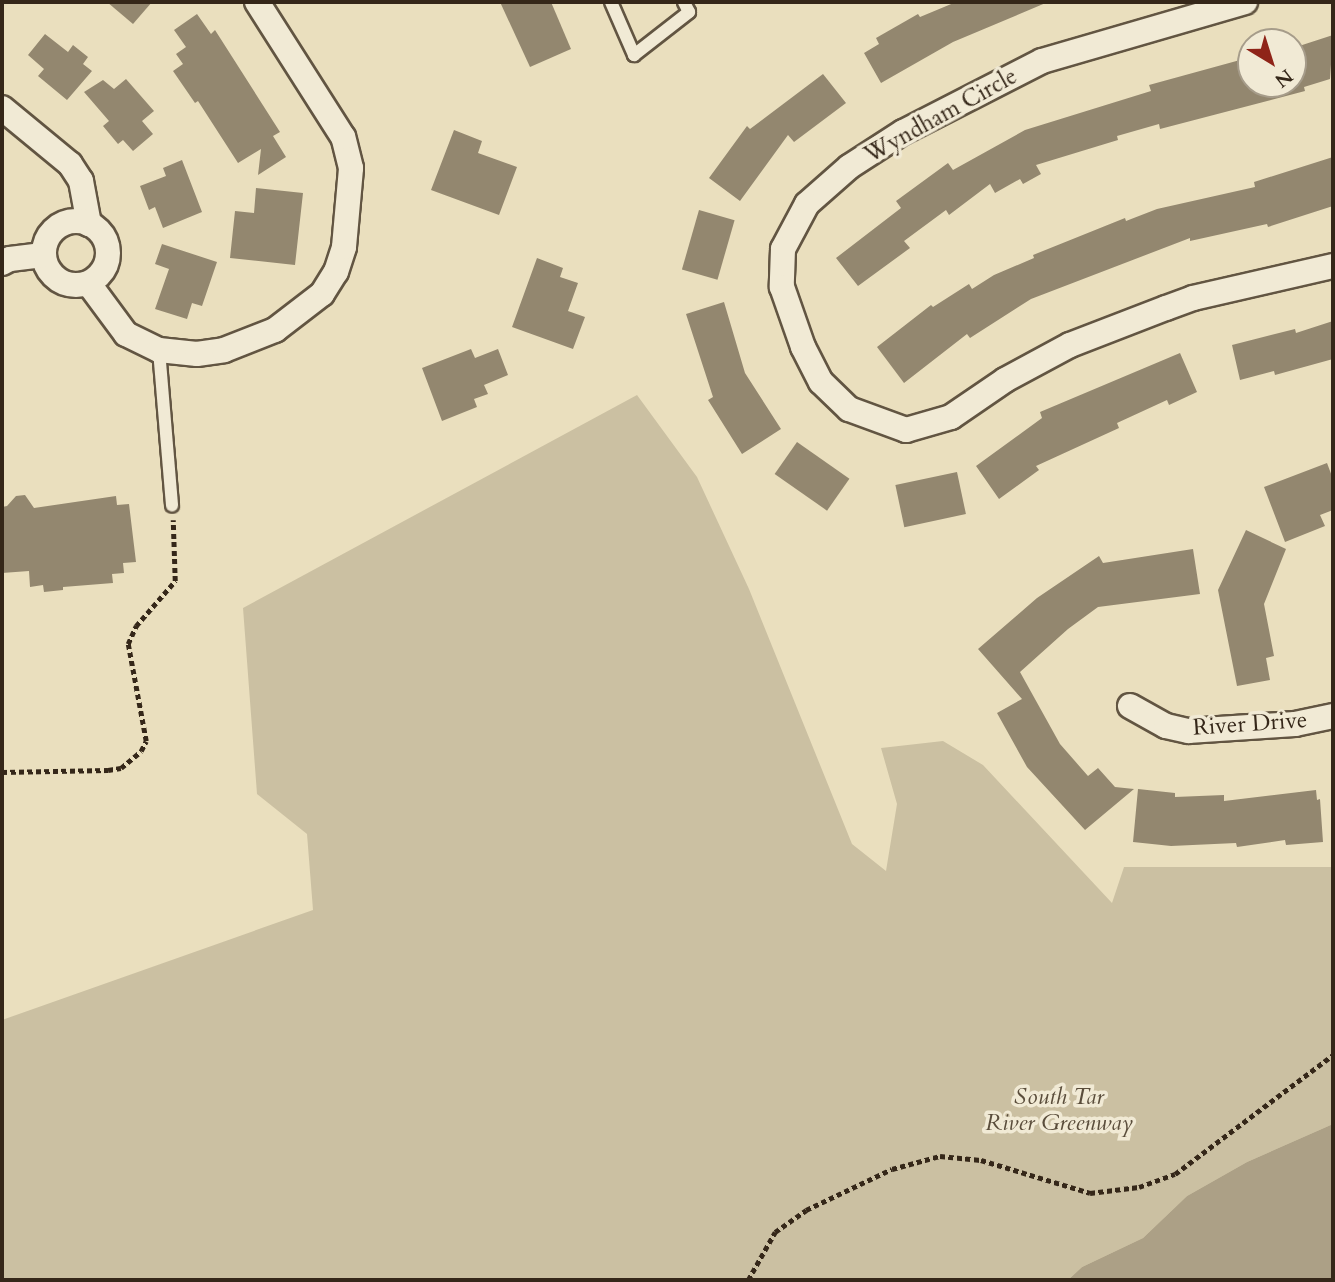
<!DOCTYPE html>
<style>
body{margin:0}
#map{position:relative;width:1335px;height:1282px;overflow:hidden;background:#eadfbe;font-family:Cardo,serif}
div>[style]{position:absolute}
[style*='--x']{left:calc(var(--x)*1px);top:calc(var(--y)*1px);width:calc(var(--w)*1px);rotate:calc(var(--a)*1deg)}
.green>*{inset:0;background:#cbc0a2}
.water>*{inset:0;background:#aca086}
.building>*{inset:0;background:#93876f;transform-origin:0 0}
.path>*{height:4.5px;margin-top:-2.25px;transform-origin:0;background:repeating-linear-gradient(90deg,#352719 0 5px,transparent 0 8.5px)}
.roads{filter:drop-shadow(2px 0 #625542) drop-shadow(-2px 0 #625542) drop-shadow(0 2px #625542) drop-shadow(0 -2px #625542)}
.service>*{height:12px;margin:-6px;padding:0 6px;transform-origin:6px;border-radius:6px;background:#f1ead5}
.minor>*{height:24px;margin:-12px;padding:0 12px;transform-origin:12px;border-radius:12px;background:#f1ead5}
.minor>.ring{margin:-12px;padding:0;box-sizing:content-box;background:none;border:24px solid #f1ead5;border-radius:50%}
span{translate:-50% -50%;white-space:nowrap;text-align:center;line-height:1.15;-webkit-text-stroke:7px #f1ead5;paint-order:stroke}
.street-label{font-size:23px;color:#352719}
.park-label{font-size:23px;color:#5a4d3b;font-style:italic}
.frame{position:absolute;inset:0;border:4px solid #352719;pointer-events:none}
.north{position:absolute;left:1237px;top:28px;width:70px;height:70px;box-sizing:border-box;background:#f1ead5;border:2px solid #a69c8a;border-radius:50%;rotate:142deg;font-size:19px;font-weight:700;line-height:28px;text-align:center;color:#352719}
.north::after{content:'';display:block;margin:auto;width:24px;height:32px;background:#8f2418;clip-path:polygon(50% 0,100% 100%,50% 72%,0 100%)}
</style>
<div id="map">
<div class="green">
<i style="clip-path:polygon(637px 395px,697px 477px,749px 589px,852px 844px,886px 871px,897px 804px,881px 748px,943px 741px,983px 765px,1112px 903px,1124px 867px,1333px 867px,1333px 1124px,1247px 1162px,1187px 1196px,1143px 1238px,1082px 1267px,1068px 1280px,2px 1280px,2px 1020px,313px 910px,307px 834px,257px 794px,243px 608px)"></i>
</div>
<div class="water">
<i style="clip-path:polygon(1333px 1124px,1333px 1280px,1068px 1280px,1082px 1267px,1143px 1238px,1187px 1196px,1247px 1162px)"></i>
</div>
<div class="building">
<i style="clip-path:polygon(107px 2px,152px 2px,133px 24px)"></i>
<i style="clip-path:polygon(500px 2px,551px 2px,571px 49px,530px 67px)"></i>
<i style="clip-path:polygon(956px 2px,1048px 2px,953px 42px,881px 83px,864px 53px,879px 44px,876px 38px,918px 14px,920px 17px)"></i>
<i style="clip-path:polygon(197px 14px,211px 34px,215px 30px,280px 132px,273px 136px,286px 157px,258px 175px,261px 149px,238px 163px,198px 101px,195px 103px,173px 71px,183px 64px,176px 54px,186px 47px,174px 30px)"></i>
<i style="clip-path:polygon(45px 34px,68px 52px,73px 45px,88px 57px,83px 64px,92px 71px,67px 100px,38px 76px,44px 69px,28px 55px)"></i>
<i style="clip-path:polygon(1333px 35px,1330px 79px,1304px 87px,1305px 91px,1160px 129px,1159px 124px,1117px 136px,1118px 140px,1036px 165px,1041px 174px,1023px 184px,1020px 179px,995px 193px,990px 184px,949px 215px,946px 210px,904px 241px,910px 248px,858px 286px,836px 258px,901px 208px,896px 201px,948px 163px,953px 170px,1025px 130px,1151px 91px,1149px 85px,1251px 57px,1251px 84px,1293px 84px,1293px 48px)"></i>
<i style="clip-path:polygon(823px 74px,846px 103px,794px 142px,788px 135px,740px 201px,709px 178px,747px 126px,750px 129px)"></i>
<i style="clip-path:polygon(126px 79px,154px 111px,142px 121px,153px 134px,133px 151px,123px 140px,118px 144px,103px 126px,109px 121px,84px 92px,103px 80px,114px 89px)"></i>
<i style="clip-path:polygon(454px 130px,482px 141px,478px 153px,517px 167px,499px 215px,431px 190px)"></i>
<i style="clip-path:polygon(1333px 157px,1333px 206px,1268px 227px,1267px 224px,1190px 241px,1190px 238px,1031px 299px,970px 338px,967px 334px,904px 383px,877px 347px,931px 305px,933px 307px,969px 284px,972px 289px,994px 275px,1034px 258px,1033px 255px,1125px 218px,1126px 221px,1157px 209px,1255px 187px,1254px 182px)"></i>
<i style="clip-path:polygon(182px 160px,202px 212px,163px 228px,155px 207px,149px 210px,140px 186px,166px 176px,163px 168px)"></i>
<i style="clip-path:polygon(256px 188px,303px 193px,295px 265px,230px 258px,235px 211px,254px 213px)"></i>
<i style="left:699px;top:210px;width:37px;height:62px;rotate:16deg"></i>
<i style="clip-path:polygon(162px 244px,217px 262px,202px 306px,192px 303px,187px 319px,155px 309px,169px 269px,155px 264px)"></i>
<i style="clip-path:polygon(537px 258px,563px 268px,560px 277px,578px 283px,568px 311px,585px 317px,573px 349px,512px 327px)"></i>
<i style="clip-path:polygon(724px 302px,745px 373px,781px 429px,742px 454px,708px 400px,713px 397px,686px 314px)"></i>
<i style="clip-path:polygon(1333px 321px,1333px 359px,1275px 375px,1274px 371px,1240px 380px,1232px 345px,1295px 329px,1296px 333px)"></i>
<i style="clip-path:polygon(471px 349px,475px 358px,498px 349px,508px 375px,484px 385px,488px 394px,474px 399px,477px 407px,442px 421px,422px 368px)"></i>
<i style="clip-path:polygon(1180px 353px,1197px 392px,1169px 405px,1167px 400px,1117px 423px,1119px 428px,1036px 466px,1039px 470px,999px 499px,976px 466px,1042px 418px,1040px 412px)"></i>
<i style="left:797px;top:442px;width:64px;height:39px;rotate:35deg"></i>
<i style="clip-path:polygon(1327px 463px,1333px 479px,1333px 510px,1320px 515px,1325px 526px,1285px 542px,1264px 487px)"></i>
<i style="left:957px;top:472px;width:43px;height:63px;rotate:78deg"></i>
<i style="clip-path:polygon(25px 495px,34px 508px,116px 496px,117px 505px,129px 504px,136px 562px,123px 563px,124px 573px,112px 574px,113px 583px,63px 587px,63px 590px,44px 592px,43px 585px,30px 587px,29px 571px,2px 573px,2px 507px,7px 506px,16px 496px)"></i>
<i style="clip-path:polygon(1246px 530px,1286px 549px,1264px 604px,1274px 656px,1266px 658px,1270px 680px,1237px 686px,1218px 590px)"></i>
<i style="clip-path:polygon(1193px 549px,1200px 594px,1098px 607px,1068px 629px,1020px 672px,1060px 744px,1088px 776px,1098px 768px,1115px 787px,1134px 789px,1085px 830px,1027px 767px,997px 713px,1022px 699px,978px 649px,1037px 598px,1099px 556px,1103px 563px)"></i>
<i style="clip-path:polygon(1138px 789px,1175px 793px,1175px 797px,1224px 795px,1224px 801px,1316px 790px,1317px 800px,1320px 799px,1323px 842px,1286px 845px,1285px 840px,1237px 847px,1236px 843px,1171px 846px,1133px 842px)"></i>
</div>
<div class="path">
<i style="--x:2;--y:772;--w:106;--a:-1.1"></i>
<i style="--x:108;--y:770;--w:13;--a:-9"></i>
<i style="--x:121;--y:768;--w:26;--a:-40"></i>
<i style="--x:141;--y:751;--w:11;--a:-63"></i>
<i style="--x:146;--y:741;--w:99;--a:-100.5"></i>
<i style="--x:128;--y:644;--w:20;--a:-66"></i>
<i style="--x:136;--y:626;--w:60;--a:-49.1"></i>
<i style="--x:175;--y:581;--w:61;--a:-91.9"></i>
<i style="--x:748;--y:1280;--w:55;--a:-60.6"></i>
<i style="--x:775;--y:1232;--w:38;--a:-35"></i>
<i style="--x:806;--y:1210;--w:95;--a:-25.5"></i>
<i style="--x:892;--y:1169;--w:50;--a:-15.2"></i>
<i style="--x:940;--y:1156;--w:41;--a:5.6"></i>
<i style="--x:981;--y:1160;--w:114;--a:16.8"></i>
<i style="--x:1090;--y:1193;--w:49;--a:-7"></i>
<i style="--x:1139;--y:1187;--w:38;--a:-20"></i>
<i style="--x:1175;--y:1174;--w:198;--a:-37"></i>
</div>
<div class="roads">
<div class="service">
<i style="--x:611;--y:2;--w:58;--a:66.5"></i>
<i style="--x:634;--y:55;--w:70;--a:-38"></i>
<i style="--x:689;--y:12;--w:11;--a:-117"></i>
<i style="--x:159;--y:350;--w:156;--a:85.2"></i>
</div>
<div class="minor">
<i style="--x:1245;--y:2;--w:211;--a:163.8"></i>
<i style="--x:1042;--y:61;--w:156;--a:152.9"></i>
<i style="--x:903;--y:132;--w:64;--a:147.1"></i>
<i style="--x:849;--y:167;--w:56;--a:138.6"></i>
<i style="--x:807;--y:204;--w:51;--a:118.1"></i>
<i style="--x:783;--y:249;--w:38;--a:92"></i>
<i style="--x:782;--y:287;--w:64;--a:70.7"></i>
<i style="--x:803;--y:347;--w:39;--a:63"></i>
<i style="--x:821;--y:382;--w:39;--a:44"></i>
<i style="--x:849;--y:409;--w:61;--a:20.2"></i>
<i style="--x:906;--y:430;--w:47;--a:-16.1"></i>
<i style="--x:951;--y:417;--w:65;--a:-34.4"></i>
<i style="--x:1005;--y:380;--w:74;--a:-28.3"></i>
<i style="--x:1070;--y:345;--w:103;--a:-21.1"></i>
<i style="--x:1166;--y:308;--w:29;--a:-20"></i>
<i style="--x:1193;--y:298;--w:144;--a:-12.9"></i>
<i style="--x:2;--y:108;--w:88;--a:39.5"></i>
<i style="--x:70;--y:164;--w:20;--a:57"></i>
<i style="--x:81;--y:181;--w:44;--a:79.5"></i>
<i class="ring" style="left:44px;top:221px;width:40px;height:40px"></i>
<i style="--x:2;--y:263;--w:9;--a:-27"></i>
<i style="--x:10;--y:259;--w:33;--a:-7"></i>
<i style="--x:89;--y:284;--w:62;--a:53.5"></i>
<i style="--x:126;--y:334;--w:37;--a:26"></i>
<i style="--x:159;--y:350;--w:38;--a:6"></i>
<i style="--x:197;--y:354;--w:27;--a:-8"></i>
<i style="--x:224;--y:350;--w:55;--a:-21.4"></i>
<i style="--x:275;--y:330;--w:59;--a:-37.5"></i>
<i style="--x:322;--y:294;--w:26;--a:-58"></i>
<i style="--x:336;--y:272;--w:26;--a:-72"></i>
<i style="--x:344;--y:247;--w:79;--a:-84.9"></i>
<i style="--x:351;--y:168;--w:32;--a:-104"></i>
<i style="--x:343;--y:137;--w:160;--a:-122.5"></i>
<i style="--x:1130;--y:706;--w:41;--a:29.1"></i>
<i style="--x:1166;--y:726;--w:23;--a:13"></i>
<i style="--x:1188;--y:731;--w:107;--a:-3.7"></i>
<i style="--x:1295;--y:724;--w:39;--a:-12"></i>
</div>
</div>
<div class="street-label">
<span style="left:941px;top:116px;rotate:-29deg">Wyndham Circle</span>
<span style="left:1250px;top:724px;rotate:-4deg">River Drive</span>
</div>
<div class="park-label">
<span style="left:1059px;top:1110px">South Tar<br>River Greenway</span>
</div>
<div class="frame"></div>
<div class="north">N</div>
</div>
